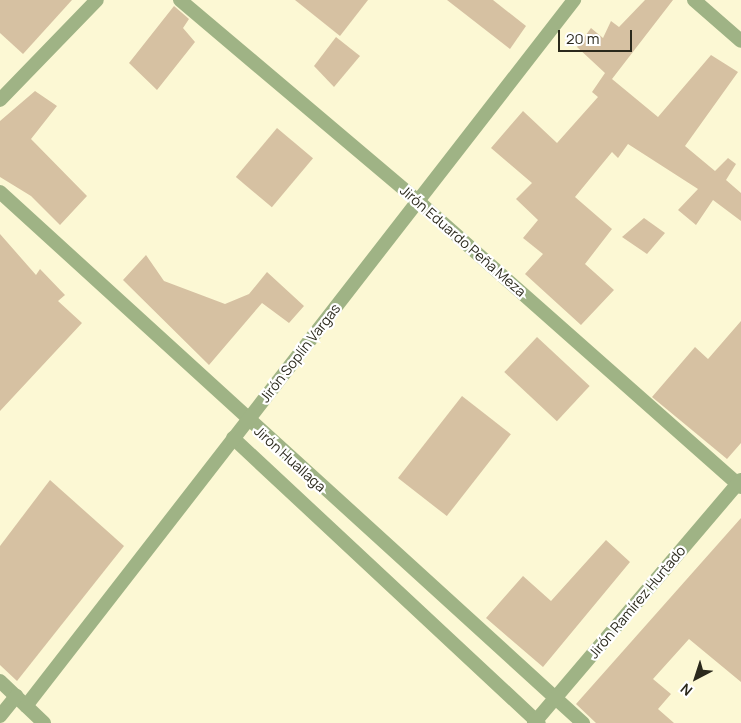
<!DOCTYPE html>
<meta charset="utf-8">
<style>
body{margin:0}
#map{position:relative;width:741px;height:723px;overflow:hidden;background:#fcf8d4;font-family:Manrope,sans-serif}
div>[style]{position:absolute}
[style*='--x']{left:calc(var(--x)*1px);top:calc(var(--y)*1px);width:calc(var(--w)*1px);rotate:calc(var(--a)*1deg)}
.building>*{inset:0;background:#d6c1a2;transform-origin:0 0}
.minor>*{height:14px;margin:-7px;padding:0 7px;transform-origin:7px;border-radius:7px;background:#9fb385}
span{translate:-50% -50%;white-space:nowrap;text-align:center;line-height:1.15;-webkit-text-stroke:4.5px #fff;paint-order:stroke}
.street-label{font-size:14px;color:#2b291c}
.north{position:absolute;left:671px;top:653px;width:50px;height:50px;-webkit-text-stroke:4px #fff;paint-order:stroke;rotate:220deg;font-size:14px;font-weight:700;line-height:20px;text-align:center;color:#2b291c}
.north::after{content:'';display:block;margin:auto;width:18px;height:22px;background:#2b291c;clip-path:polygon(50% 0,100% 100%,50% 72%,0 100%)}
.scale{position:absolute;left:558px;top:30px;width:74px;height:22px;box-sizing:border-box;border:2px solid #2b291c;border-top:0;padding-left:6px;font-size:15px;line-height:18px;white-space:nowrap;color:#2b291c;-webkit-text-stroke:4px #fff;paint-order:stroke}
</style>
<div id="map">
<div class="building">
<i style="clip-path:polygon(0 0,72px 0,23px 54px,0 33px)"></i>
<i style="clip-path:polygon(295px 0,368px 0,340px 36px)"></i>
<i style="clip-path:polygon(447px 0,493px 0,526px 26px,510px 49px)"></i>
<i style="clip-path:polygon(645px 0,673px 0,612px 79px,658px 117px,711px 55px,738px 72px,685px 146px,715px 171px,728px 158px,736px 164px,726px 180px,741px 193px,741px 221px,713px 200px,696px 225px,678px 210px,698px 189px,628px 144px,618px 158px,612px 152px,575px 197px,612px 229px,585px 264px,614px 290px,581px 325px,525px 274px,543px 254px,523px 238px,538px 220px,516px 199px,532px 183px,491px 148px,523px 111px,557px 143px,598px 97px,592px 92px,605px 73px,577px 47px,591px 28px,603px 38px,611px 21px,619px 27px)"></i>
<i style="clip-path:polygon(174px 6px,189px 19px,183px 28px,195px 42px,157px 90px,129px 63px)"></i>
<i style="clip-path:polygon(336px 37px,360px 56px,334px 87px,314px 66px)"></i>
<i style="clip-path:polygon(35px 91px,57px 106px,31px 139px,87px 196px,60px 225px,31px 196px,0 177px,0 121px)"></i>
<i style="left:277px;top:128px;width:47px;height:64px;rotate:40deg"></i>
<i style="clip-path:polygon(644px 218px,665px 233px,647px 254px,622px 237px)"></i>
<i style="clip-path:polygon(0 234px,36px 275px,40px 269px,65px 295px,58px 301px,82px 323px,0 411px)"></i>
<i style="clip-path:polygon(146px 255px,164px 281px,225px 304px,249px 294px,267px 272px,304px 306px,289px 323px,262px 303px,209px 365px,123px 280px)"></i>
<i style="clip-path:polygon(741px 321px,741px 443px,727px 459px,652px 397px,695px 347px,708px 359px)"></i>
<i style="left:537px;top:337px;width:72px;height:48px;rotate:43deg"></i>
<i style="left:462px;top:396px;width:62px;height:104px;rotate:38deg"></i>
<i style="clip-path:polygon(50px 480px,124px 546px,17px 681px,0 665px,0 546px)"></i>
<i style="clip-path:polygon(741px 518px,741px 682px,689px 639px,653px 679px,671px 694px,658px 709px,674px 723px,596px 723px,576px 704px)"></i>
<i style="clip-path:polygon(606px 540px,630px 562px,543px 667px,486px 618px,523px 576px,551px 601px)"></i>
</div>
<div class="minor">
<i style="--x:180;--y:0;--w:313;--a:40.2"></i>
<i style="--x:419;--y:202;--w:430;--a:41.5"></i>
<i style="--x:694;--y:0;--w:62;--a:41.1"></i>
<i style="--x:0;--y:100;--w:139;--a:-45.9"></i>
<i style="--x:0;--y:192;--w:789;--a:42.33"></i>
<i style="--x:233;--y:438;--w:418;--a:43"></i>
<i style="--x:0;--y:681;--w:61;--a:43.7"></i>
<i style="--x:26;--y:706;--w:894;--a:-52.18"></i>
<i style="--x:0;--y:716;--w:26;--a:-51"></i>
<i style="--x:534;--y:723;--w:319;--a:-49.6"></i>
</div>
<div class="street-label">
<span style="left:463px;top:241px;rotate:41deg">Jirón Eduardo Peña Meza</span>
<span style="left:300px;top:353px;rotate:-52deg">Jirón Soplín Vargas</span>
<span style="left:290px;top:459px;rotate:42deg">Jirón Huallaga</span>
<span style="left:637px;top:602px;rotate:-50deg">Jirón Ramírez Hurtado</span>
</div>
<div class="north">N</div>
<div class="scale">20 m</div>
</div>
